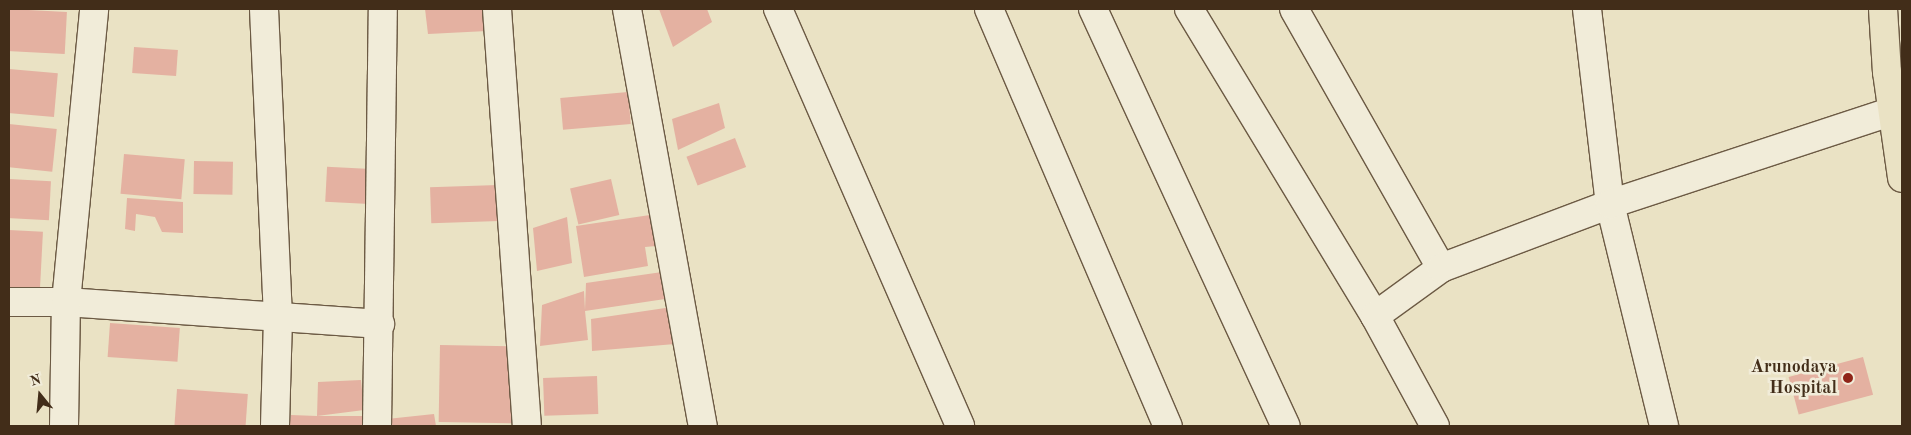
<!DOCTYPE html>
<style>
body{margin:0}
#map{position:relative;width:1911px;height:435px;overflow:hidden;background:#eae2c4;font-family:"Old Standard TT",serif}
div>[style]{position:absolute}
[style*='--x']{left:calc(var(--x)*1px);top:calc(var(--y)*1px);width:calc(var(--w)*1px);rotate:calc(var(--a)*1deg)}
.building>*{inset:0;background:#e4b1a1;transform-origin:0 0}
.roads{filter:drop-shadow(1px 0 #6c5a44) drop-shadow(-1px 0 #6c5a44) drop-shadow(0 1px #6c5a44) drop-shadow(0 -1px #6c5a44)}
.minor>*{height:28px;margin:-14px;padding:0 14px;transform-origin:14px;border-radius:14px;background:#f1ecd9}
.major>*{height:28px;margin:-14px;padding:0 14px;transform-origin:14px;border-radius:14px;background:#eae2c4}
.dots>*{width:14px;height:14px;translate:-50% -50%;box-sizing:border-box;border:2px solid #f1ecd9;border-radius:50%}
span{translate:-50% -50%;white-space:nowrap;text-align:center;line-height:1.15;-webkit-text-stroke:5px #f1ecd9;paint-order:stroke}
.poi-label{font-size:18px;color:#422d19;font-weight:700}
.right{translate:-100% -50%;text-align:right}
.frame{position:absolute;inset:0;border:10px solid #422d19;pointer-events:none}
.north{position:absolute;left:15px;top:370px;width:50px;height:50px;-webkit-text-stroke:4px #f1ecd9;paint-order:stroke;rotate:343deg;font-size:14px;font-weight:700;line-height:20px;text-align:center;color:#422d19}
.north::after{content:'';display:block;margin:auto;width:18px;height:22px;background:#422d19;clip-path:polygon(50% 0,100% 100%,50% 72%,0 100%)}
</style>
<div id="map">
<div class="building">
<i style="left:9px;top:9px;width:58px;height:42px;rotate:3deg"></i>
<i style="clip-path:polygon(425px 9px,484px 9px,487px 31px,428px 34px)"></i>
<i style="clip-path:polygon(659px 9px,707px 9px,712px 22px,673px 47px)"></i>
<i style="left:134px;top:47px;width:44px;height:26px;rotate:4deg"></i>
<i style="left:9px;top:69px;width:49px;height:44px;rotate:5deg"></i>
<i style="left:628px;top:92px;width:32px;height:68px;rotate:85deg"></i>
<i style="clip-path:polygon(719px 103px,725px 128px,678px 150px,672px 119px)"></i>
<i style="left:9px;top:124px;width:48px;height:43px;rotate:6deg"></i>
<i style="left:735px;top:138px;width:31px;height:52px;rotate:69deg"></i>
<i style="left:124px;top:154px;width:61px;height:40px;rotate:5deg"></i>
<i style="left:194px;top:161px;width:39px;height:33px;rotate:1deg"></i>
<i style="left:371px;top:169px;width:35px;height:44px;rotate:93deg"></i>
<i style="left:9px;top:179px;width:42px;height:39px;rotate:3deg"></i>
<i style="left:611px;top:179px;width:37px;height:42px;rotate:77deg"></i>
<i style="left:498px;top:185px;width:36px;height:68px;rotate:88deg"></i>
<i style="clip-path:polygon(127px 198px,183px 202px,183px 233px,162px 232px,155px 217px,136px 214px,135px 231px,125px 229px)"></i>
<i style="clip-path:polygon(650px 215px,656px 246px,645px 247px,648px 266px,584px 277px,576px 226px)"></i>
<i style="clip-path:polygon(567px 217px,572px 263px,537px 271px,533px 228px)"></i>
<i style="left:9px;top:230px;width:34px;height:57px;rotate:3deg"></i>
<i style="clip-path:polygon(662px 272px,665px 299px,585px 311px,588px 340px,540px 346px,542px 305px,584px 291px,585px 310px,586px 283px)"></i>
<i style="clip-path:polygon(672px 307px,675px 344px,592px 351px,591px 319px)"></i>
<i style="left:110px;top:323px;width:70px;height:34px;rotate:4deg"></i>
<i style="left:440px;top:345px;width:73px;height:77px;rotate:1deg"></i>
<i style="left:1863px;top:357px;width:39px;height:77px;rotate:75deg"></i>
<i style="left:597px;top:376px;width:38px;height:54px;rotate:88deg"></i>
<i style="clip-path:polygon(361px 380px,364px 410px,317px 416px,365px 416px,364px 426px,289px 426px,291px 415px,317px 416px,318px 382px)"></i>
<i style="left:177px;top:389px;width:71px;height:37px;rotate:4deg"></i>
<i style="clip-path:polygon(434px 414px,436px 426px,387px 426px,387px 419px)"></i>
</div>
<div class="roads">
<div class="minor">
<i style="--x:264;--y:9;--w:309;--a:87.4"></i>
<i style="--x:278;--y:318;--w:108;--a:91.6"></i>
<i style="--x:497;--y:9;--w:418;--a:85.9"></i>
<i style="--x:627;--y:9;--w:424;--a:79.7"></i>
<i style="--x:778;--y:9;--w:455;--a:66.4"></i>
<i style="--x:989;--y:9;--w:454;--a:66.8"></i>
<i style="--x:1093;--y:9;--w:459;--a:65.2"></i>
<i style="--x:1189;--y:9;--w:359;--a:58.8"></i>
<i style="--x:1375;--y:316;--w:125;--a:61.4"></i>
<i style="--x:1294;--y:9;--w:298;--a:60.4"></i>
<i style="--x:1587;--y:9;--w:196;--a:83.3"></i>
<i style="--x:1610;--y:204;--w:228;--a:76.3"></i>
<i style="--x:9;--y:302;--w:57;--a:0"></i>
<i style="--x:66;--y:302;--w:315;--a:4"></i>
<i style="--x:1375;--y:316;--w:82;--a:-36"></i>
<i style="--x:1441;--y:268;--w:181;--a:-20.7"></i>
<i style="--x:1610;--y:204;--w:307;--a:-18.2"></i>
<i style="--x:64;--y:426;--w:124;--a:-89.1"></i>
<i style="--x:66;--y:302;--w:294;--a:-84.5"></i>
<i style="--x:377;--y:426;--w:417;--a:-89.2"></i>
</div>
<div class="major">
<i style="--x:1883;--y:9;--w:63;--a:86.4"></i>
<i style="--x:1887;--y:72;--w:107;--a:81.9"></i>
</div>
</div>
<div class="dots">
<i style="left:1848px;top:378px;background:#8f2418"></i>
</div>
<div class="poi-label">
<span class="right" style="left:1837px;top:378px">Arunodaya<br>Hospital</span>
</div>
<div class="frame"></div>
<div class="north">N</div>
</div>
